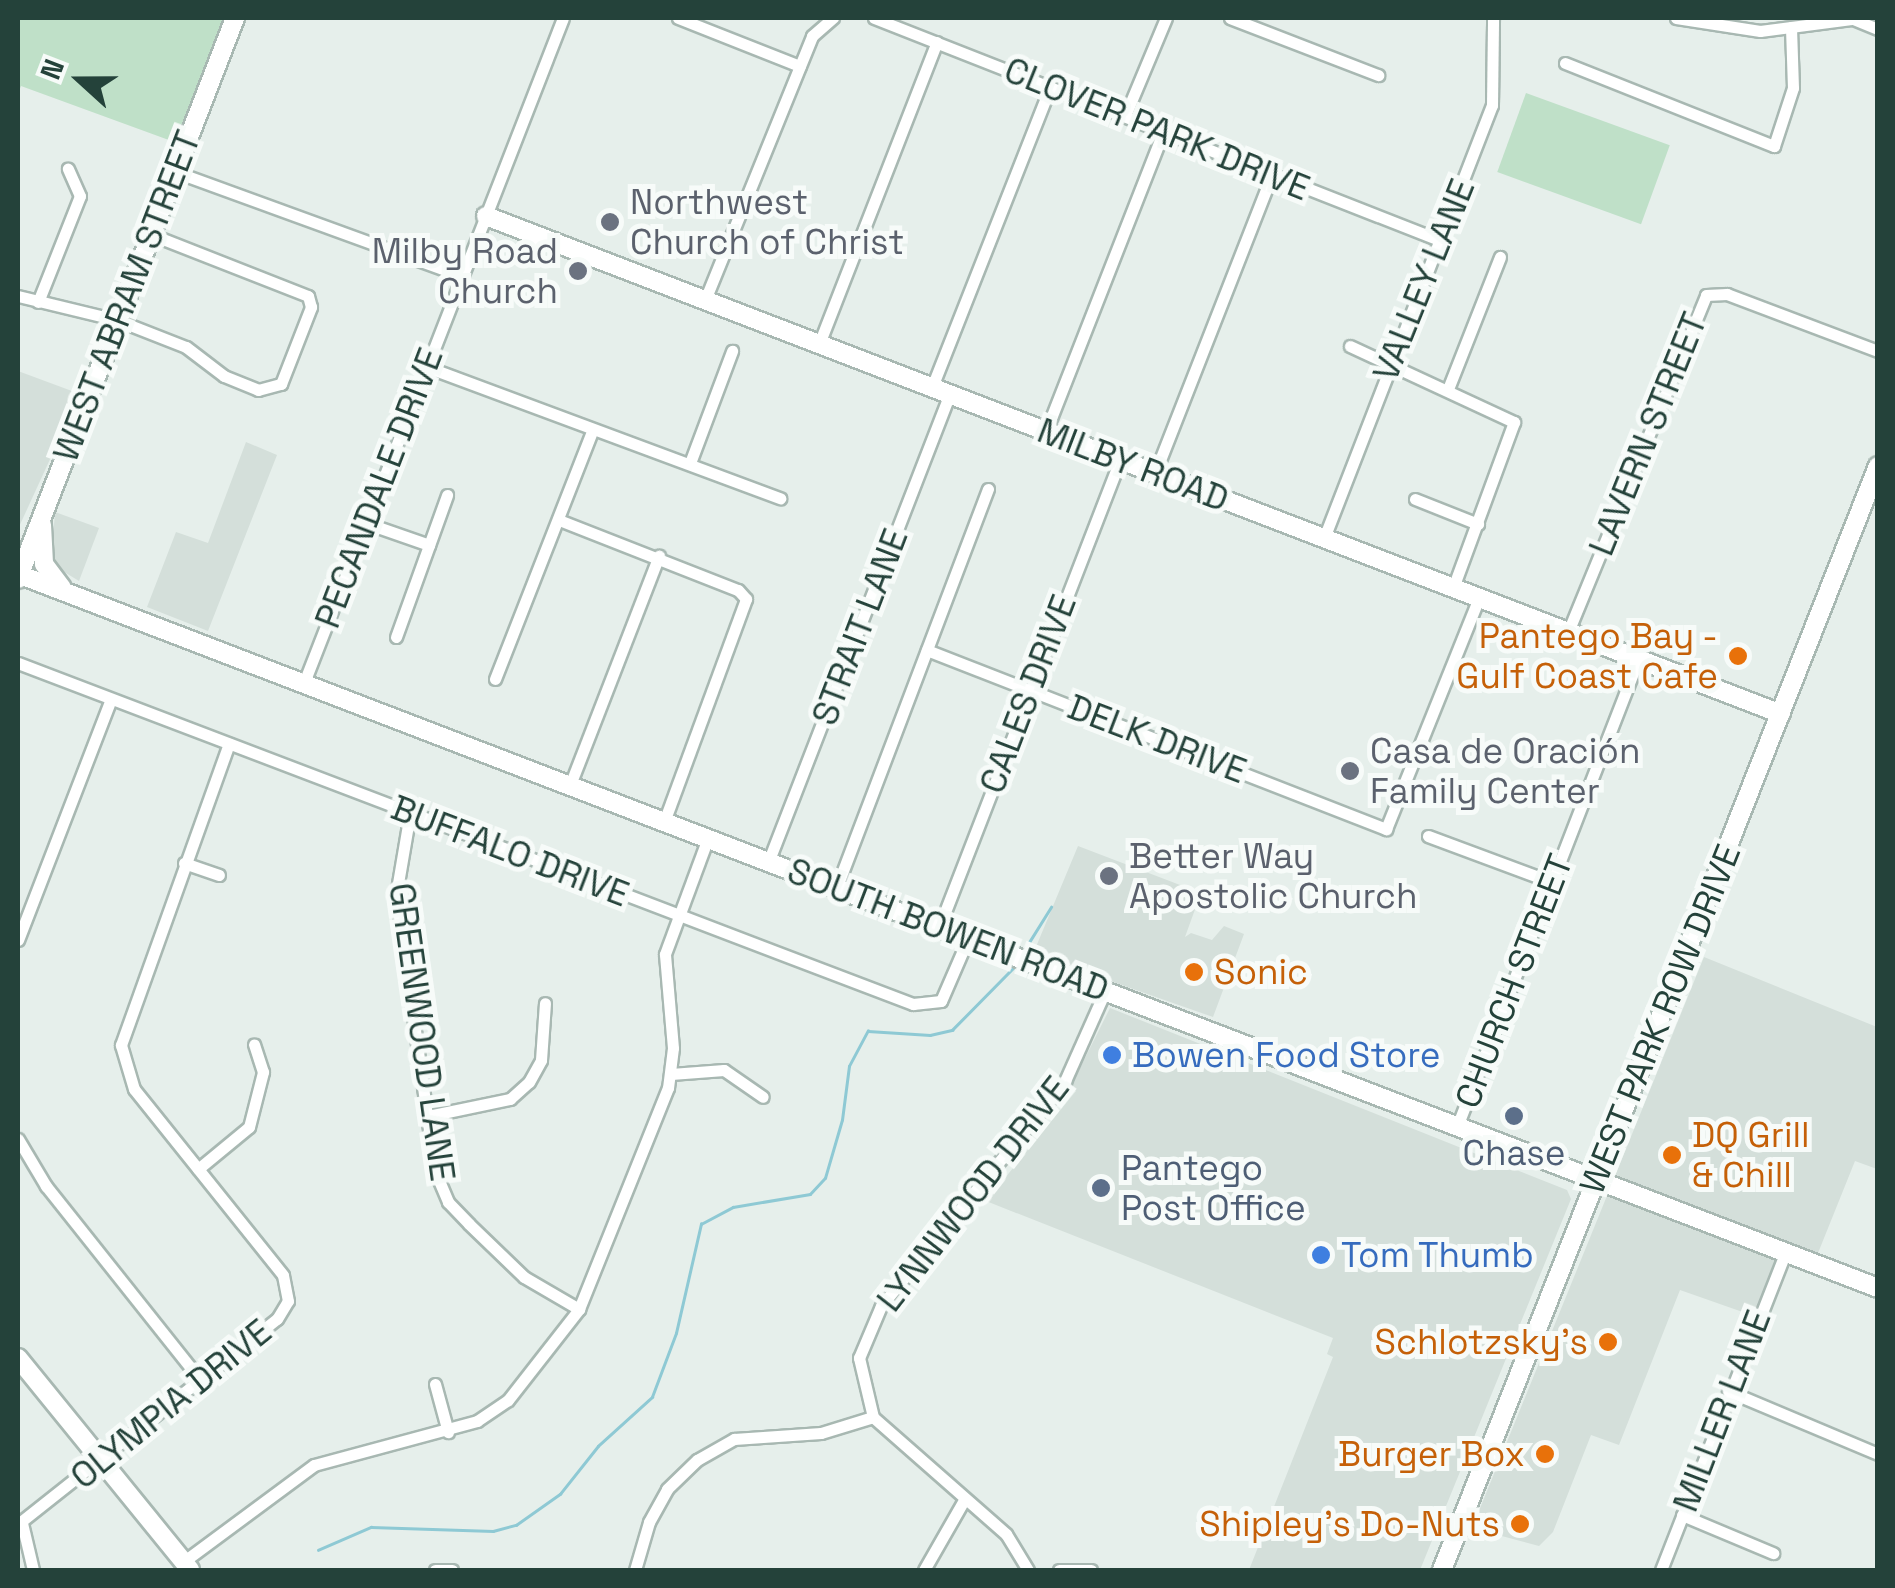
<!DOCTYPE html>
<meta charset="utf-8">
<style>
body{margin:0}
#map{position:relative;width:1895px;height:1588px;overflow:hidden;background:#e6efeb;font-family:"Space Grotesk",sans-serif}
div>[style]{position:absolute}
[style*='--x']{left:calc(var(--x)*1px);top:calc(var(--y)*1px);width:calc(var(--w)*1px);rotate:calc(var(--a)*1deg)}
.built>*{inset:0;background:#d4dfda}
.green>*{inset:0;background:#bfe0c8;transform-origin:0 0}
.stream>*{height:2.5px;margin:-1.25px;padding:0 1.25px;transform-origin:1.25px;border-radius:1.25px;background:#8ec9d4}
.roads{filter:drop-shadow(2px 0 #a8b8b2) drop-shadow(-2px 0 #a8b8b2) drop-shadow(0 2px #a8b8b2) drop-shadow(0 -2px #a8b8b2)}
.street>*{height:11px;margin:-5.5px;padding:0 5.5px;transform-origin:5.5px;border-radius:5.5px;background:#fff}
.secondary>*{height:18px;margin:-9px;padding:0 9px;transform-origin:9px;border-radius:9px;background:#fff}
.dots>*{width:28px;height:28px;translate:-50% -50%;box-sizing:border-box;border:5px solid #f7fbf9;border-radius:50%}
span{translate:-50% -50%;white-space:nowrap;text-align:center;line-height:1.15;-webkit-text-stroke:10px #f7fbf9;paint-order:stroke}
.street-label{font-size:35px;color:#24423a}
.worship-label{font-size:35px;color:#5b616d}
.left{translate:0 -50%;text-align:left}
.right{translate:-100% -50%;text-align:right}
.food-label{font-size:35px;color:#c56008}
.shop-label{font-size:35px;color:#366cbe}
.service-label{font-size:35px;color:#4e5e75}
.frame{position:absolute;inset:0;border:20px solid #24423a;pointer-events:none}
.north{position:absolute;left:30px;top:30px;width:100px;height:100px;-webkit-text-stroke:8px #f7fbf9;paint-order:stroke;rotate:291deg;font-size:28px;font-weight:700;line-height:40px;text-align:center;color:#24423a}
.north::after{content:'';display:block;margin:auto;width:35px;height:45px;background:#24423a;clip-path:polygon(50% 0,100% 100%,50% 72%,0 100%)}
</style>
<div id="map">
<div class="built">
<i style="clip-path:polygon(18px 371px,80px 394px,18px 529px)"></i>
<i style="clip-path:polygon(246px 442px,277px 455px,208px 631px,147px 607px,176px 532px,208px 543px)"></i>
<i style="clip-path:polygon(55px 512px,99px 528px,79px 581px,51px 564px)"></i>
<i style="clip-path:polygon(1078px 846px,1201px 893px,1185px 937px,1191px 933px,1212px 940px,1224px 926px,1244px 934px,1213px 1017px,1033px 954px)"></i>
<i style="clip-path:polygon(1704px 957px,1877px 1027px,1877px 1169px,1855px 1161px,1816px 1258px,1781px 1244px,1754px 1316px,1680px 1290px,1619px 1445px,1591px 1435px,1553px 1532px,1539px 1546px,1472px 1528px)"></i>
<i style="clip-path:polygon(1110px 1008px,1567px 1190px,1571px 1199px,1420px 1570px,1249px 1570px,1333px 1357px,1327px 1354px,1333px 1338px,986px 1201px,1076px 1091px,1070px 1088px)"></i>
</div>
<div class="green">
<i style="clip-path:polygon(18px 18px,225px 18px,177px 143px,21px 86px,18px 94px)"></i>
<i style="left:1526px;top:93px;width:153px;height:84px;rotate:20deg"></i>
</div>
<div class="stream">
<i style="--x:1023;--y:952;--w:53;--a:-58.1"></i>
<i style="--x:318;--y:1550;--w:58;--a:-23.5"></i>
<i style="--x:371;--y:1527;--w:122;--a:1.9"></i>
<i style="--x:493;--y:1531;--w:24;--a:-15"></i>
<i style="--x:516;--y:1525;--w:54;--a:-35.2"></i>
<i style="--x:560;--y:1494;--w:61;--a:-51.6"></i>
<i style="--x:598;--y:1446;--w:73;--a:-42.2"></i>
<i style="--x:652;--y:1397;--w:68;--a:-69.4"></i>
<i style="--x:676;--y:1333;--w:112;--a:-77.1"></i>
<i style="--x:701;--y:1224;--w:36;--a:-28"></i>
<i style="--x:733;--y:1207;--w:78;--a:-9.6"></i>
<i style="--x:810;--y:1194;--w:22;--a:-47"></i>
<i style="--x:825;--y:1178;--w:60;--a:-73.7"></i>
<i style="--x:842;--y:1120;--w:54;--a:-82.6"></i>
<i style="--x:849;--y:1066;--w:40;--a:-62"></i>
<i style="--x:868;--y:1031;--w:62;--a:3.7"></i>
<i style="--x:930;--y:1035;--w:23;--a:-13"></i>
<i style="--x:952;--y:1030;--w:93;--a:-45.4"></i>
</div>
<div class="roads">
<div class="street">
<i style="--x:678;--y:18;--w:131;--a:21.5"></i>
<i style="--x:874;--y:18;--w:607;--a:21.45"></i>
<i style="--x:1230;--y:18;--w:159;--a:21.1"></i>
<i style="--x:1676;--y:18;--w:85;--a:8.8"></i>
<i style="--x:1760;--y:31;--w:94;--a:-7.4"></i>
<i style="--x:1853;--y:19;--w:27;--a:22"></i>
<i style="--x:1565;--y:63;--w:225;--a:21.7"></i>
<i style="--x:1774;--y:146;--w:61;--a:-71.9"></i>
<i style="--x:1793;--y:88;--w:61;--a:-91.9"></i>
<i style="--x:1125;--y:116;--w:106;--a:-67.3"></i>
<i style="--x:176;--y:172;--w:304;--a:20"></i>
<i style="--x:18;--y:296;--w:102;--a:13.6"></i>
<i style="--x:117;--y:320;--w:74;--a:21.4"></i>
<i style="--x:186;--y:347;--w:48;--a:37.3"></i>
<i style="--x:224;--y:376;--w:37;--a:22"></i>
<i style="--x:258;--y:390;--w:24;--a:-15"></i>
<i style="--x:281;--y:384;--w:83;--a:-68.7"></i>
<i style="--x:311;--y:307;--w:11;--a:-105"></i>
<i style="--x:308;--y:296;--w:170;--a:-158.6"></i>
<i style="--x:705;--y:300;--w:285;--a:-67.9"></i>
<i style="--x:812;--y:36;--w:28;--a:-41"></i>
<i style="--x:38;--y:302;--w:114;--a:-68.4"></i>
<i style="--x:80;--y:196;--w:30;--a:-114"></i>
<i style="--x:819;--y:344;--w:324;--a:-68.7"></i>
<i style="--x:1350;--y:346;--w:181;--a:24.9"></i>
<i style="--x:1514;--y:422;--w:177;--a:110.2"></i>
<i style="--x:427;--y:367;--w:377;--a:20.4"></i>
<i style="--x:932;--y:387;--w:322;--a:-68.5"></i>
<i style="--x:1448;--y:389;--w:142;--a:-68.5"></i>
<i style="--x:1046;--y:431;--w:321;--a:-68.6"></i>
<i style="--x:690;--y:463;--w:120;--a:-69.4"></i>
<i style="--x:1155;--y:473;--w:320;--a:-68.6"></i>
<i style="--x:1415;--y:499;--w:68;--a:21.6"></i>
<i style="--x:559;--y:520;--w:192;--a:21.4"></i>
<i style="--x:738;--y:590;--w:12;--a:48"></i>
<i style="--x:746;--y:599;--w:238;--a:110.2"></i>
<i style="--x:366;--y:523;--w:67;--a:19.2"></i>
<i style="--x:1324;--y:538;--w:464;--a:-68.8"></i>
<i style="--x:1492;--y:105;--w:87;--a:-89.3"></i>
<i style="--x:1568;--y:632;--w:364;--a:-67.7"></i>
<i style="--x:1706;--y:295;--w:21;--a:-3"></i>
<i style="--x:1727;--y:294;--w:161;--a:20.7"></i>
<i style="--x:396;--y:637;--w:151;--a:-70.2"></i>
<i style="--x:927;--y:650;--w:493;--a:21.3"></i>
<i style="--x:1386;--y:829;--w:249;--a:-68.1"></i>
<i style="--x:18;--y:663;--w:958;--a:20.86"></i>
<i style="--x:913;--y:1004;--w:28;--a:-6"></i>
<i style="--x:941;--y:1001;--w:65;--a:-66.6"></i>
<i style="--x:495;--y:679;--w:266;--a:-68.6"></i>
<i style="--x:305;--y:680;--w:710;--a:-68.71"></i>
<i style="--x:570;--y:785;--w:246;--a:-68.8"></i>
<i style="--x:410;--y:813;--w:83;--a:99.7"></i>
<i style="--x:396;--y:895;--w:279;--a:82"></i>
<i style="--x:435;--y:1171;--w:34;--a:67"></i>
<i style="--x:448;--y:1202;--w:30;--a:46"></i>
<i style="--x:469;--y:1224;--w:76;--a:43.9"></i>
<i style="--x:524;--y:1277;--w:64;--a:30.2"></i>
<i style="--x:1428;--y:836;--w:132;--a:20.4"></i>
<i style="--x:769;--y:860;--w:500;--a:-68.8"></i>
<i style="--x:184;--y:863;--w:37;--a:19"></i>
<i style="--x:836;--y:889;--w:428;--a:-69.2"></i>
<i style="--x:938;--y:930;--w:504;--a:-68.83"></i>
<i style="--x:18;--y:940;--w:258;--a:-68.9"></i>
<i style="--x:671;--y:1074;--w:53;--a:-4.3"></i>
<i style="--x:724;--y:1070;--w:47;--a:34.7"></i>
<i style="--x:428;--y:1116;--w:84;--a:-11.7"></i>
<i style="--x:510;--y:1099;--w:25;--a:-42"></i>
<i style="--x:529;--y:1082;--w:25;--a:-61"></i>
<i style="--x:541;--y:1060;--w:57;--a:-86"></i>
<i style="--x:1458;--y:1124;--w:487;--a:-68.8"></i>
<i style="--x:18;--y:1139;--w:55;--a:59.2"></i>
<i style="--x:46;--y:1186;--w:249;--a:51.5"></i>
<i style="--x:198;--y:1169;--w:66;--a:-39.5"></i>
<i style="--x:249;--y:1127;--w:57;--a:-75.7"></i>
<i style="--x:263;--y:1072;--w:29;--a:-108"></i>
<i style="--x:435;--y:1384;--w:50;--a:74.8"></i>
<i style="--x:1728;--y:1391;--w:163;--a:22.8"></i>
<i style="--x:1682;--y:1515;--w:99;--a:22.7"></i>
<i style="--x:22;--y:1523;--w:48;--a:76.8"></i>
<i style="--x:18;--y:1524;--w:330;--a:-38.4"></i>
<i style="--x:277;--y:1319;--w:21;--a:-59"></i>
<i style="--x:288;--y:1301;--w:26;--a:-101"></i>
<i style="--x:283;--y:1275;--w:238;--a:-128.7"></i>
<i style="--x:134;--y:1089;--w:46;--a:-106.5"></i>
<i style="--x:121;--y:1045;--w:320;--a:-70.3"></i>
<i style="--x:183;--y:1562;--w:163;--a:-36.5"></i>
<i style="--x:314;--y:1465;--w:169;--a:-15.1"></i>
<i style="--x:477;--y:1421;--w:37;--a:-34"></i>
<i style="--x:508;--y:1400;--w:115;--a:-52"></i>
<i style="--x:579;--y:1309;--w:238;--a:-68.1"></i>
<i style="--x:668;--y:1088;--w:40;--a:-82.9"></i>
<i style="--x:673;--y:1048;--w:94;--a:-94.9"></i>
<i style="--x:665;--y:954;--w:124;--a:-69.7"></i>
<i style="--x:435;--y:1570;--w:17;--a:0"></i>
<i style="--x:635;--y:1570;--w:50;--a:-73.7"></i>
<i style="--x:649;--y:1522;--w:38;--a:-61"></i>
<i style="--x:667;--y:1489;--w:42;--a:-44"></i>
<i style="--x:697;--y:1460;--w:43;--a:-29.6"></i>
<i style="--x:734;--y:1439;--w:87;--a:-3.9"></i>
<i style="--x:821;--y:1433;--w:54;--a:-17.1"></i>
<i style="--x:924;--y:1570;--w:78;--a:-60.2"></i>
<i style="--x:1028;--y:1570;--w:42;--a:-121.4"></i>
<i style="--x:1006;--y:1534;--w:177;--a:-138.7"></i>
<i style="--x:873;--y:1417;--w:61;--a:-103.3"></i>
<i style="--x:859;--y:1358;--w:56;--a:-67.1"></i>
<i style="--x:881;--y:1306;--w:291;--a:-50.7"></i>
<i style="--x:1065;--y:1081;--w:98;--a:-66"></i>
<i style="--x:1059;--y:1570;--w:32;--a:0"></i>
<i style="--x:1661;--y:1570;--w:340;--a:-68.6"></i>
</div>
<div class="secondary">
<i style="--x:486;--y:216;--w:1387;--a:21.03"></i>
<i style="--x:42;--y:525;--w:39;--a:87"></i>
<i style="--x:44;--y:564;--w:30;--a:53"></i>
<i style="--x:18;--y:574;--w:1992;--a:21"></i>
<i style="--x:18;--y:579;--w:602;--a:-68.85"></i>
<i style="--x:18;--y:1358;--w:273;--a:50.9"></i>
<i style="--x:1442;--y:1570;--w:1187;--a:-68.45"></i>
</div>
</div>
<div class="dots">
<i style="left:610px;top:222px;background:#6b7280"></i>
<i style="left:578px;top:271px;background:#6b7280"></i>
<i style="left:1738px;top:656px;background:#e8710a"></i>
<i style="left:1350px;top:771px;background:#6b7280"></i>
<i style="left:1109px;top:876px;background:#6b7280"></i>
<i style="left:1194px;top:972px;background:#e8710a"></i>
<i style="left:1112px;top:1055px;background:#3f7fe0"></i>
<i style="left:1514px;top:1116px;background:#5c6f8a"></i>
<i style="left:1672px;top:1155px;background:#e8710a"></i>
<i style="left:1101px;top:1188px;background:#5c6f8a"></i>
<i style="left:1321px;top:1255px;background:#3f7fe0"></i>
<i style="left:1608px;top:1342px;background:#e8710a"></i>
<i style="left:1545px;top:1454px;background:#e8710a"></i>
<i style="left:1520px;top:1524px;background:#e8710a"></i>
</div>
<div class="street-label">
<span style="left:1157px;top:129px;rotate:22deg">CLOVER PARK DRIVE</span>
<span style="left:1424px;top:280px;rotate:-68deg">VALLEY LANE</span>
<span style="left:127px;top:296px;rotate:-69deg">WEST ABRAM STREET</span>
<span style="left:1648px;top:434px;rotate:-68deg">LAVERN STREET</span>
<span style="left:1133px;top:465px;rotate:21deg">MILBY ROAD</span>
<span style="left:379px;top:488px;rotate:-69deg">PECANDALE DRIVE</span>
<span style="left:860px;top:627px;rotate:-69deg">STRAIT LANE</span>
<span style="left:1028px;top:694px;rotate:-69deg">CALES DRIVE</span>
<span style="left:1157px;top:739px;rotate:21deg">DELK DRIVE</span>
<span style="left:510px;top:851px;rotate:21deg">BUFFALO DRIVE</span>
<span style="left:948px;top:930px;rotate:21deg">SOUTH BOWEN ROAD</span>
<span style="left:1514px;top:981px;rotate:-69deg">CHURCH STREET</span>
<span style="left:1660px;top:1019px;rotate:-68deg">WEST PARK ROW DRIVE</span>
<span style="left:422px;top:1032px;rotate:82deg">GREENWOOD LANE</span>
<span style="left:973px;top:1194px;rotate:-52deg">LYNNWOOD DRIVE</span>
<span style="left:171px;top:1404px;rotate:-39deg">OLYMPIA DRIVE</span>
<span style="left:1722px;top:1411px;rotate:-69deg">MILLER LANE</span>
</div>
<div class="worship-label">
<span class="left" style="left:630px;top:222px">Northwest<br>Church of Christ</span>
<span class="right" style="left:558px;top:271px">Milby Road<br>Church</span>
<span class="left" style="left:1370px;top:771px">Casa de Oración<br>Family Center</span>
<span class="left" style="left:1129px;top:876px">Better Way<br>Apostolic Church</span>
</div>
<div class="food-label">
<span class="right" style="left:1718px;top:656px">Pantego Bay -<br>Gulf Coast Cafe</span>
<span class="left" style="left:1214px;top:972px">Sonic</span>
<span class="left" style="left:1692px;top:1155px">DQ Grill<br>&amp; Chill</span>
<span class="right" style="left:1588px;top:1342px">Schlotzsky's</span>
<span class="right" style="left:1525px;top:1454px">Burger Box</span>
<span class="right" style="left:1500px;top:1524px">Shipley's Do-Nuts</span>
</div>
<div class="shop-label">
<span class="left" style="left:1132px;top:1055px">Bowen Food Store</span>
<span class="left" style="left:1341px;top:1255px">Tom Thumb</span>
</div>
<div class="service-label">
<span style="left:1514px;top:1153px">Chase</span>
<span class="left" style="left:1121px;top:1188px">Pantego<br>Post Office</span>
</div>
<div class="frame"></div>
<div class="north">N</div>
</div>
